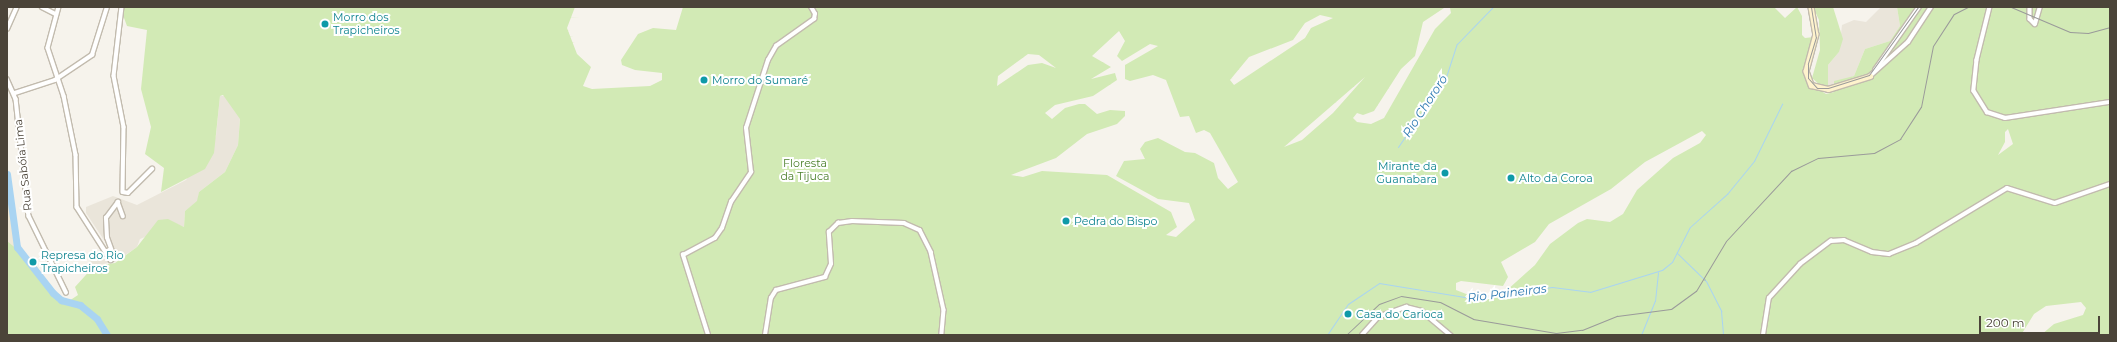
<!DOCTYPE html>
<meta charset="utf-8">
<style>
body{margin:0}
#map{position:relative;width:2117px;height:342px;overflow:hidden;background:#f6f3ec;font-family:Montserrat,sans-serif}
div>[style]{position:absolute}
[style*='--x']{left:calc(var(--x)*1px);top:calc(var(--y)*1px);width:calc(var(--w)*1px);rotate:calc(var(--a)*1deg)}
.residential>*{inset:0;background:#eae5da}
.education>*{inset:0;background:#efe8d6}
.green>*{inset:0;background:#d2eab5}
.stream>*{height:1px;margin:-0.5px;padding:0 0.5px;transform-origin:0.5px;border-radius:0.5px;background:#a9d4f2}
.river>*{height:7px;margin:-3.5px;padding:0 3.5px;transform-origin:3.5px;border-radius:3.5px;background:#a9d4f2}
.roads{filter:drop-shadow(1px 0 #c2bbae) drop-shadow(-1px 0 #c2bbae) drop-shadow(0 1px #c2bbae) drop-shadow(0 -1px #c2bbae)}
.street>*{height:3.5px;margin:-1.75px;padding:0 1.75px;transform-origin:1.75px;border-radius:1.75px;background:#fff}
.secondary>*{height:4.5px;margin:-2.25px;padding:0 2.25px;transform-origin:2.25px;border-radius:2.25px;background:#fff3cd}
.tram>*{height:1px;margin:-0.5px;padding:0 0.5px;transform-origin:0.5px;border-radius:0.5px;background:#9a9a9a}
.rail>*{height:1px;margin-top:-0.5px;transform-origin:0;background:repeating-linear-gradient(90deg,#9a9a9a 0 5px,transparent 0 10px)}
.dots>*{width:11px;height:11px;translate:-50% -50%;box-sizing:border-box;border:2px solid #fff;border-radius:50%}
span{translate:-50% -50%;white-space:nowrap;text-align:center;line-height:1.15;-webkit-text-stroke:4px #fff;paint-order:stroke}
.culture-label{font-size:11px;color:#0d838f}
.left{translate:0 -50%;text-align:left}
.right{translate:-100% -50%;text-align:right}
.park-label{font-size:11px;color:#4a7f2a}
.street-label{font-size:11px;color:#4b4439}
.water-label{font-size:12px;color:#2e7ab2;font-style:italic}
.frame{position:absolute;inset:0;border:8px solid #4b4439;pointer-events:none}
.scale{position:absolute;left:1979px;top:316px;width:121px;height:18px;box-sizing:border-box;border:2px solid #4b4439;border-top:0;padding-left:5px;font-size:12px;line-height:14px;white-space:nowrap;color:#4b4439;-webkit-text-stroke:3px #fff;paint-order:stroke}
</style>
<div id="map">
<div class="residential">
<i style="clip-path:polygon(1881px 7px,1897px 7px,1900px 26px,1890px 41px,1865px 49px,1854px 76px,1828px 86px,1828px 65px,1839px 52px,1842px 25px,1854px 20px,1866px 22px)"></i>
<i style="clip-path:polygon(220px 96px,225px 96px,240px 118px,238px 145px,225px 172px,199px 192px,198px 201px,185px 211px,184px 227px,177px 224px,140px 239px,137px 247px,117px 261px,94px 266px,88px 258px,108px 246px,86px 213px,86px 207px,113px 196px,137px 205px,186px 180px,216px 136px)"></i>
</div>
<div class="education">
<i style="clip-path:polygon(7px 176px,15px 246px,33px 264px,7px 296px)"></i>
</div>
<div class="green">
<i style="clip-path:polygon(evenodd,120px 7px,575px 7px,567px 28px,577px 54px,591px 67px,583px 86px,592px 89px,650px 86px,662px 80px,662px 73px,635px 70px,622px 65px,621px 60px,638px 34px,653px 28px,676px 30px,683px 7px,1774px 7px,1785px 18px,1797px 7px,1802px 16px,1802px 35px,1805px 38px,1814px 37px,1808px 82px,1826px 94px,1834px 92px,1834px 81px,1854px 76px,1865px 49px,1890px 41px,1900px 26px,1897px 7px,2110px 7px,2110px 335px,2041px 335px,2054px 324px,2083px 315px,2086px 308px,2081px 302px,2046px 306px,2034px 314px,2021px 335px,7px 335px,7px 241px,36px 265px,48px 286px,66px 303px,78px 295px,75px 287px,94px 266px,115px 263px,137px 247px,158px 220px,168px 219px,184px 227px,185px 211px,197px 201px,199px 192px,225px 172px,238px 145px,240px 119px,223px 95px,220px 96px,214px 153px,205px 169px,161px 192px,164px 168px,145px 154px,151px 127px,141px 89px,147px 30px,127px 26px,120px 7px,1444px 8px,1450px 8px,1451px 13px,1435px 29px,1384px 118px,1371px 124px,1357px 122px,1353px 118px,1357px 113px,1363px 115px,1374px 111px,1401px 69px,1415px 56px,1423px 22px,1444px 8px,120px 7px,1320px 15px,1333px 18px,1311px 28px,1305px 38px,1234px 85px,1230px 80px,1249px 57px,1293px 40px,1305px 23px,1320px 15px,120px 7px,1119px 31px,1125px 41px,1117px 56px,1122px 61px,1150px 44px,1158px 46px,1125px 65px,1125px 79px,1130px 81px,1153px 75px,1166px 80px,1180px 117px,1189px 116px,1196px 133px,1204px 130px,1210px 133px,1238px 182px,1228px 189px,1218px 178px,1214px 163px,1195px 153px,1185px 152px,1158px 138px,1145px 142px,1140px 149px,1145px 159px,1124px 161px,1116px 176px,1158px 199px,1189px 203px,1195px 220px,1176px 237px,1166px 235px,1177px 227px,1171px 212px,1107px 175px,1042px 171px,1023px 177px,1011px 175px,1056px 158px,1087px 134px,1117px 124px,1125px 116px,1125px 111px,1110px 110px,1097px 114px,1085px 104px,1079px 104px,1065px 108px,1052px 119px,1045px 113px,1055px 105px,1093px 96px,1117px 80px,1115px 73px,1091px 79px,1111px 67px,1092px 56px,1119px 31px,120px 7px,1028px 54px,1039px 55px,1056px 68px,1042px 63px,1028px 65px,997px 86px,998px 76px,1028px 54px,120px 7px,1365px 77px,1333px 113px,1302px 140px,1284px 147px,1365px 77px,120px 7px,2008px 129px,2013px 144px,1998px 155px,2005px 142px,2005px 132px,2008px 129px,120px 7px,1702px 131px,1706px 135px,1700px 143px,1673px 158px,1637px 190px,1623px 214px,1610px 222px,1587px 219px,1578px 223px,1550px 244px,1535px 265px,1506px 291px,1484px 301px,1456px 290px,1456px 283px,1461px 281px,1503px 286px,1508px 277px,1501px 262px,1535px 242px,1549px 224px,1611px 189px,1645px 162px,1702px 131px)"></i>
<i style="clip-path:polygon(1813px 7px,1833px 7px,1843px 39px,1839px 52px,1828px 65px,1828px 86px,1822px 87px,1812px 78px,1820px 50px,1819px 20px)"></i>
</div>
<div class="stream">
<i style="--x:2065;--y:7;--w:31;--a:0"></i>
<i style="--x:1398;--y:147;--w:85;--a:-55.6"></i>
<i style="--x:1446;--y:77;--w:35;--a:-72"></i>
<i style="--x:1457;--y:44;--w:52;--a:-45.8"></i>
<i style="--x:1677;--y:253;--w:40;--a:44"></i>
<i style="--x:1706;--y:281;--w:34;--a:63"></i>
<i style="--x:1721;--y:311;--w:24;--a:85"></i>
<i style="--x:1327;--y:335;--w:37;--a:-56"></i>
<i style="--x:1348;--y:304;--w:37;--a:-34"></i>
<i style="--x:1379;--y:283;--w:99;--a:9.3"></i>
<i style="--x:1477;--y:299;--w:76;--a:-9.1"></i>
<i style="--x:1552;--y:287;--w:38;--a:7"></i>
<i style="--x:1590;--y:292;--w:75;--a:-17"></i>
<i style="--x:1662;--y:270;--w:13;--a:-39"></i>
<i style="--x:1672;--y:262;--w:39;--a:-63"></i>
<i style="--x:1690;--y:227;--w:50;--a:-41.7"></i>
<i style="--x:1727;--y:194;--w:43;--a:-50.7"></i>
<i style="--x:1754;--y:161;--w:64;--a:-63.8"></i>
<i style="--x:1641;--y:335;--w:37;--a:-68"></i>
<i style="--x:1655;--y:301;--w:29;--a:-84"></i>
</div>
<div class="river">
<i style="--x:7;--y:174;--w:74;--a:82.2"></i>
<i style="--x:17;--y:247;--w:58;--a:52"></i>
<i style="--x:53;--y:293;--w:11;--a:41"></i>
<i style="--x:61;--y:300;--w:20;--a:15"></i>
<i style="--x:80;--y:305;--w:22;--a:39"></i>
<i style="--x:97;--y:319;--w:19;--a:58"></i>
</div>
<div class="roads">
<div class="street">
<i style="--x:42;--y:7;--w:16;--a:27"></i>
<i style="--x:59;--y:7;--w:42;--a:105"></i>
<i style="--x:48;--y:48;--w:51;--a:71.6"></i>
<i style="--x:64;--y:96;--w:60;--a:78.5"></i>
<i style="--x:76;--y:155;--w:52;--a:88.9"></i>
<i style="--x:77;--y:207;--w:63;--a:57.3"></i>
<i style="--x:111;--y:260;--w:4;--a:-45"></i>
<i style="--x:114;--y:257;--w:20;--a:-110"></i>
<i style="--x:107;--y:238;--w:20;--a:-93"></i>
<i style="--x:106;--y:218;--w:20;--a:-53"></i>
<i style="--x:118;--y:202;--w:15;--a:70"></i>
<i style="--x:122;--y:7;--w:69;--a:96.6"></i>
<i style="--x:114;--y:76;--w:52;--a:78.9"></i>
<i style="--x:124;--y:127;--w:65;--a:90.9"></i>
<i style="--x:123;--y:192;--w:5;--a:11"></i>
<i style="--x:128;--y:193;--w:34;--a:-45"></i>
<i style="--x:1990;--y:7;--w:55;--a:103.8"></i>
<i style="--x:1977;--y:60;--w:31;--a:96"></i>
<i style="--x:1974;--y:91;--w:25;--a:58"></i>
<i style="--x:1987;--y:112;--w:19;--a:18"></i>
<i style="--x:2005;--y:118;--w:106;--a:-8.7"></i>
<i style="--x:2030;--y:7;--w:12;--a:90"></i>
<i style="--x:2030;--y:19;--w:7;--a:45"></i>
<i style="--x:2035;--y:24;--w:18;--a:-74"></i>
<i style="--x:7;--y:29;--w:24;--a:-66"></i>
<i style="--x:1875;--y:70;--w:77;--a:-55.1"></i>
<i style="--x:1870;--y:76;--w:51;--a:-41.8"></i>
<i style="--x:1908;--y:42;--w:42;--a:-56.7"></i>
<i style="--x:7;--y:79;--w:22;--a:66"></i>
<i style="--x:16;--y:99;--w:118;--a:83.7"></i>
<i style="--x:29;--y:216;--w:85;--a:64"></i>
<i style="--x:15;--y:93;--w:42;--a:-18"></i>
<i style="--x:55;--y:80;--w:45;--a:-34"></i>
<i style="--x:92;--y:55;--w:50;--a:-72.6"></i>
<i style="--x:708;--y:335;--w:84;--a:-107.4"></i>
<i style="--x:683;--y:255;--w:36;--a:-28"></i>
<i style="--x:715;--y:238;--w:12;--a:-55"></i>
<i style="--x:722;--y:228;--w:28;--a:-71"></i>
<i style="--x:731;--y:202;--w:36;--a:-56"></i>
<i style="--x:751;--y:172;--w:44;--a:-96.5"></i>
<i style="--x:746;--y:128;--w:71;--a:-72.1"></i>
<i style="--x:768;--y:60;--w:16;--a:-60"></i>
<i style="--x:776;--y:46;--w:47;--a:-35.4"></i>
<i style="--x:814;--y:19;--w:5;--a:-79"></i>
<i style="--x:815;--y:14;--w:8;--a:-120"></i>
<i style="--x:765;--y:335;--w:37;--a:-81"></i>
<i style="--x:771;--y:298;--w:9;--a:-58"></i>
<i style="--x:776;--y:290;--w:51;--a:-14.9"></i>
<i style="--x:825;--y:277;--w:14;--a:-65"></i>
<i style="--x:831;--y:264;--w:32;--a:-94"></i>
<i style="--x:829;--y:232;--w:13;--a:-45"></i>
<i style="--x:838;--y:223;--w:14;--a:-8"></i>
<i style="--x:852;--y:221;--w:52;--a:2.2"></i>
<i style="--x:904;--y:223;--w:17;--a:24"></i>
<i style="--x:920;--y:230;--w:25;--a:63"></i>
<i style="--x:931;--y:252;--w:59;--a:77.4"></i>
<i style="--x:944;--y:310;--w:25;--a:95"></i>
<i style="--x:1362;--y:335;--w:24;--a:-48"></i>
<i style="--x:1378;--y:317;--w:30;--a:-20"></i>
<i style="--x:1406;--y:307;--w:16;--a:14"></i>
<i style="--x:1422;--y:311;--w:38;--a:40"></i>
<i style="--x:1763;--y:335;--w:37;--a:-81"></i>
<i style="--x:1769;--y:298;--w:46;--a:-47.6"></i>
<i style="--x:1800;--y:264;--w:39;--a:-37"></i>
<i style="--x:1831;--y:241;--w:13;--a:-4"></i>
<i style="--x:1844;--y:240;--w:30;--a:23"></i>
<i style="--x:1872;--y:252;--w:17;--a:7"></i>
<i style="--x:1889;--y:254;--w:29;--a:-22"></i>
<i style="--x:1916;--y:243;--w:106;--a:-31.1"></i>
<i style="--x:2007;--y:188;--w:50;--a:17.4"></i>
<i style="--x:2055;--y:203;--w:58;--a:-19.1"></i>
</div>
<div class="secondary">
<i style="--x:1811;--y:7;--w:27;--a:80"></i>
<i style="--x:1816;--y:34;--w:38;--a:105"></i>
<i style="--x:1806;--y:71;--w:15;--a:70"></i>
<i style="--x:1811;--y:85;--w:17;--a:13"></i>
<i style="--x:1828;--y:89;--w:44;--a:-17.2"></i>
</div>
</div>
<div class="tram">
<i style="--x:1811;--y:7;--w:30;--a:81"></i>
<i style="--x:1816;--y:37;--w:28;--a:107"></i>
<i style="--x:1808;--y:64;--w:14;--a:90"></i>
<i style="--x:1808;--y:78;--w:13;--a:48"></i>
<i style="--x:1817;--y:88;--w:11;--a:0"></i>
<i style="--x:1828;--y:88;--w:43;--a:-17.6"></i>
<i style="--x:1869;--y:75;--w:84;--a:-54.2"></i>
<i style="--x:2011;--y:7;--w:64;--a:23"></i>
<i style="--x:2070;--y:32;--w:18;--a:3"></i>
<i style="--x:2088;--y:33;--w:23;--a:-15"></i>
<i style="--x:1346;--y:335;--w:45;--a:-43.2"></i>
<i style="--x:1379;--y:304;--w:23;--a:-20"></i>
<i style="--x:1401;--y:296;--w:39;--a:9"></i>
<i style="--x:1440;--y:302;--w:37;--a:27"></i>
<i style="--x:1473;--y:319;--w:84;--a:9.6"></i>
<i style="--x:1556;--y:333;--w:26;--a:-7"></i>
<i style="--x:1582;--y:330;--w:38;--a:-22"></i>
<i style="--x:1617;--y:316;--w:54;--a:-7.4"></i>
<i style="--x:1671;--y:309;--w:31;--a:-36"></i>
<i style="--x:1696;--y:291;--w:58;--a:-59"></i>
<i style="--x:1726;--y:241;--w:96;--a:-47.1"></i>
<i style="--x:1791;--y:171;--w:30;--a:-26"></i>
<i style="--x:1818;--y:158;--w:56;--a:-5.1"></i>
<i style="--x:1874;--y:153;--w:30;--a:-28"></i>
<i style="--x:1900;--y:139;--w:38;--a:-57"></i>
<i style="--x:1921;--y:107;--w:62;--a:-78.9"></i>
<i style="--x:1933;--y:46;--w:38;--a:-57"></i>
<i style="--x:1954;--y:14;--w:16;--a:-27"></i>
</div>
<div class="rail">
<i style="--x:1705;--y:280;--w:1;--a:-90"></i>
</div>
<div class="dots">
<i style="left:325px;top:24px;background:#0f9aa8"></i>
<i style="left:704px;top:80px;background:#0f9aa8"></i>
<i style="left:1445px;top:173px;background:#0f9aa8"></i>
<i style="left:1511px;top:178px;background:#0f9aa8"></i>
<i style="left:1066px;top:221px;background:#0f9aa8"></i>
<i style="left:33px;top:262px;background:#0f9aa8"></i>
<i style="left:1348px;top:314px;background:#0f9aa8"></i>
</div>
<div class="culture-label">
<span class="left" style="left:333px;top:24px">Morro dos<br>Trapicheiros</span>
<span class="left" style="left:712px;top:80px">Morro do Sumaré</span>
<span class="right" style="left:1437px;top:173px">Mirante da<br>Guanabara</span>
<span class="left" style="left:1519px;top:178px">Alto da Coroa</span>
<span class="left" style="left:1074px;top:221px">Pedra do Bispo</span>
<span class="left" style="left:41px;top:262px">Represa do Rio<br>Trapicheiros</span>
<span class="left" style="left:1356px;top:314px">Casa do Carioca</span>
</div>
<div class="park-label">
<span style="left:805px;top:170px">Floresta<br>da Tijuca</span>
</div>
<div class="street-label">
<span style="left:23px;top:165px;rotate:-96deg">Rua Sabóia Lima</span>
</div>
<div class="water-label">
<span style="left:1425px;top:106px;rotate:-57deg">Rio Chororó</span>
<span style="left:1507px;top:293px;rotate:-7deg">Rio Paineiras</span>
</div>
<div class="frame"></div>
<div class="scale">200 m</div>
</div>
